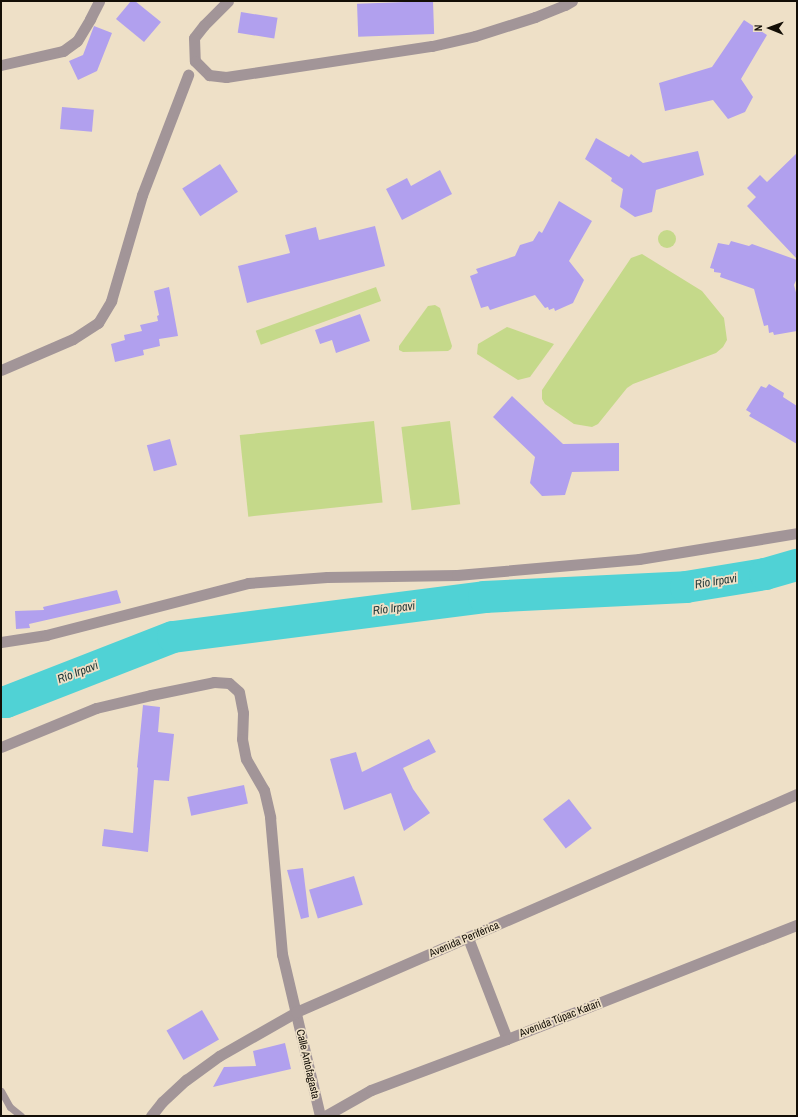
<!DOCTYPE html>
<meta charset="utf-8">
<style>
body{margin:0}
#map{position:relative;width:798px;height:1117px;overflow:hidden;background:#eee0c7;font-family:"Archivo Narrow",sans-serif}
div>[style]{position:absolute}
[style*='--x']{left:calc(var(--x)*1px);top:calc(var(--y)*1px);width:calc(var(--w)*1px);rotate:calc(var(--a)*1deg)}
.green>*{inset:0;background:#c5d98a;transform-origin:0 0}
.round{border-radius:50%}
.river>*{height:32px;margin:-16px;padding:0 16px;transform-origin:16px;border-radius:16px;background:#50d2d5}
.building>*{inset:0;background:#b1a0ee;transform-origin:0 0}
.service>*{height:7px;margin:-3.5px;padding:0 3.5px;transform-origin:3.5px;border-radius:3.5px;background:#a29598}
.minor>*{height:11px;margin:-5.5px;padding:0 5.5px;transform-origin:5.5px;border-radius:5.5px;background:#a29598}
.tertiary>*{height:11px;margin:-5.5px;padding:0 5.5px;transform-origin:5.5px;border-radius:5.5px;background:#a29598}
span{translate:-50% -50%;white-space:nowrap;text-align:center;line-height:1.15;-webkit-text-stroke:3.5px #eee0c7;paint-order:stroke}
.street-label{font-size:11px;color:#130e06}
.water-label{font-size:12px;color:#213738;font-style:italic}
.frame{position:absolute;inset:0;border:2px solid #130e06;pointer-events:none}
.north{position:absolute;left:750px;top:8px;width:40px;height:40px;-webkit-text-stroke:3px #eee0c7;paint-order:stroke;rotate:271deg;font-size:11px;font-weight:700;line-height:16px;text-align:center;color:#130e06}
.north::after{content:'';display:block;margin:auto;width:14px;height:18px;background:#130e06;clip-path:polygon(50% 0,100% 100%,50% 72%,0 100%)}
</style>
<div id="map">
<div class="green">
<i class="round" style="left:658px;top:230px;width:18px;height:18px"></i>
<i style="clip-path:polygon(642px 254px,702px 291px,724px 318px,727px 340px,723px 347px,716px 353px,633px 384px,627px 388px,598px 424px,592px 427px,574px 424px,545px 404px,542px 399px,542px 390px,631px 258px)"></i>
<i style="left:376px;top:287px;width:15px;height:128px;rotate:70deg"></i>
<i style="clip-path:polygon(435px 305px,440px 308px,452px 346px,451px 349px,448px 351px,403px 352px,399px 350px,399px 346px,428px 306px)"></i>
<i style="clip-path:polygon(507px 327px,554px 344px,530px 377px,518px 380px,477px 354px,478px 344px)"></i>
<i style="left:374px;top:421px;width:82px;height:135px;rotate:84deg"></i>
<i style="left:450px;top:421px;width:84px;height:49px;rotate:83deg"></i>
</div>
<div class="river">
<i style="--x:1;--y:702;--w:5;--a:0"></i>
<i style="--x:6;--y:702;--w:179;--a:-21.3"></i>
<i style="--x:173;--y:637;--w:314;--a:-7.3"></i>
<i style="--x:484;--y:597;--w:202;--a:-2.8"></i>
<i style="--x:686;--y:587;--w:80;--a:-9.3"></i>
<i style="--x:765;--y:574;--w:33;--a:-16"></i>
</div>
<div class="building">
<i style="clip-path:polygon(131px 1px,135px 1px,161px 22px,144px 42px,116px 19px)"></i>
<i style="left:433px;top:1px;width:33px;height:76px;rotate:88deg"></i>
<i style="left:241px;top:12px;width:37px;height:21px;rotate:9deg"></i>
<i style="clip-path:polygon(744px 20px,767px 35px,741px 79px,753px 97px,745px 112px,728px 119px,713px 100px,665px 111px,659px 83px,712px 67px)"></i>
<i style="clip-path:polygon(94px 26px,112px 33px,97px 71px,78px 80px,69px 61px,83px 55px)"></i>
<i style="left:62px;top:107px;width:32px;height:22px;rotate:5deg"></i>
<i style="clip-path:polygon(596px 138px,629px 157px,631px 154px,643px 163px,698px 151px,704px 175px,656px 190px,652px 212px,635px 217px,620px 207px,623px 189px,611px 181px,612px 178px,585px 159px)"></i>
<i style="clip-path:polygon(797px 153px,797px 259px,747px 206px,756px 197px,747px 188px,760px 175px,767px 182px)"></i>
<i style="left:220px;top:164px;width:33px;height:45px;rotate:57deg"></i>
<i style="clip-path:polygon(440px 170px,452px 194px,402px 220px,386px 189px,407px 178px,411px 186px)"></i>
<i style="clip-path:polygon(559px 201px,592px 221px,569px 261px,584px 280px,573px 303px,555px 311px,554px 308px,549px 310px,548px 307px,545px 308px,535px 295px,490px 310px,488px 306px,481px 308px,470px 276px,478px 273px,476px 269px,515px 256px,520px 245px,533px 241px,539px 231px,542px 233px)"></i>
<i style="clip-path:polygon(375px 226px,385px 266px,247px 303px,238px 266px,290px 253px,285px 235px,316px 227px,319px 240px)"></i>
<i style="clip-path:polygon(731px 241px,749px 246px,752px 244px,797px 260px,797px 278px,794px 285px,797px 296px,797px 331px,774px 335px,773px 332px,769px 333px,768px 325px,764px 326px,754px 289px,720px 277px,721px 273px,714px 272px,714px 269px,710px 268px,718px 243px,729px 245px)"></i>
<i style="clip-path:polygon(169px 287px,178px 336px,159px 339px,160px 346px,143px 350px,144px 355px,115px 362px,111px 344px,125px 340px,124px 335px,142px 331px,140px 325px,158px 321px,157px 316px,159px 315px,154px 291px)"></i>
<i style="clip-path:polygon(360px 314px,370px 341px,336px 353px,332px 340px,320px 344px,315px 330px)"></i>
<i style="clip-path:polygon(769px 384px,784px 393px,783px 397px,797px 406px,797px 444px,749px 416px,751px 413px,746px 410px,761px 386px,766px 388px)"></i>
<i style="clip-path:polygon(512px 396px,563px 444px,619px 443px,619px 471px,572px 472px,565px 495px,542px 496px,530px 483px,535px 457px,493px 417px)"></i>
<i style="left:170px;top:439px;width:27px;height:24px;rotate:75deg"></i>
<i style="clip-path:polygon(117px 590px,121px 603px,29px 624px,30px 628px,16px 629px,15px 611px,44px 610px,43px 607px)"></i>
<i style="clip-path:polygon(143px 705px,160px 707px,158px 732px,174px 734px,169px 781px,154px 780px,148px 852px,102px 846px,104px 829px,133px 833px,138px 768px,137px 767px)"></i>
<i style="clip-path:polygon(429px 739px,436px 752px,403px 768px,413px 789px,430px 813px,404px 831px,391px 793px,344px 810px,330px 759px,356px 752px,362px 772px)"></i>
<i style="left:244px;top:785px;width:19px;height:58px;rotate:78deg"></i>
<i style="left:569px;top:799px;width:37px;height:33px;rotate:52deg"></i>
<i style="clip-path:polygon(303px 868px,309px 917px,301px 919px,287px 870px)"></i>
<i style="left:354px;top:876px;width:30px;height:47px;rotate:73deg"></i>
<i style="left:202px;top:1010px;width:34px;height:41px;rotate:60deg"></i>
<i style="clip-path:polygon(285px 1043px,291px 1069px,213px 1087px,224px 1067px,256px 1066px,253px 1051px)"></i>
</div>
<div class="service">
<i style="--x:1;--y:1091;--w:18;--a:61"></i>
<i style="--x:10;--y:1107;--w:14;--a:39"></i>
</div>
<div class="minor">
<i style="--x:1;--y:370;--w:78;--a:-23.3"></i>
<i style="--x:73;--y:339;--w:30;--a:-33"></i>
<i style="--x:98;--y:323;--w:26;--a:-59"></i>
<i style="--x:111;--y:301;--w:110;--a:-73.7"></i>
<i style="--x:142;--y:195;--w:129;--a:-69"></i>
<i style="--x:1;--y:642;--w:46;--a:-8.8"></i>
<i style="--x:46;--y:635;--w:209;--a:-14.4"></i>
<i style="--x:248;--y:583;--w:79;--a:-4.3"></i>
<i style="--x:327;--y:577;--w:130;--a:-0.9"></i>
<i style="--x:457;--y:575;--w:183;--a:-5"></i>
<i style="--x:639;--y:559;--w:160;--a:-9.3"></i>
<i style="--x:1;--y:747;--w:103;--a:-22.3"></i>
<i style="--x:96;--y:708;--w:57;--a:-13.3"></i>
<i style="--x:151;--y:695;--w:64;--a:-11.7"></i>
<i style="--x:214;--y:682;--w:15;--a:4"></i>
<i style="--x:229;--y:683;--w:13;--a:42"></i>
<i style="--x:239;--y:692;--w:21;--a:79"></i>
<i style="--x:243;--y:713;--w:26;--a:92"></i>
<i style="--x:242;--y:739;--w:20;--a:79"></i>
<i style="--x:246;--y:759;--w:36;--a:60"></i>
<i style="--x:264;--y:790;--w:28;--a:77"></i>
<i style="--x:270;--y:817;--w:138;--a:85"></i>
<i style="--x:282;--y:954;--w:166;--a:76.8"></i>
<i style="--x:468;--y:938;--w:108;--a:68.9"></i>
<i style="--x:151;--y:1116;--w:18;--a:-52"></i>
<i style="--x:162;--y:1102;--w:33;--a:-43"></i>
<i style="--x:186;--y:1080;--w:41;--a:-36"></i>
<i style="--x:219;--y:1056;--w:89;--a:-29.7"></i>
<i style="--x:296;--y:1012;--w:546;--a:-23.52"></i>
<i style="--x:325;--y:1116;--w:53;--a:-29.5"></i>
<i style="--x:371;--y:1090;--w:145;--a:-20.6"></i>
<i style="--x:507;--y:1039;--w:312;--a:-21.5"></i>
</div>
<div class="tertiary">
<i style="--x:228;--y:1;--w:34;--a:135"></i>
<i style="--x:204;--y:25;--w:16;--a:128"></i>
<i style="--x:194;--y:38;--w:23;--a:88"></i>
<i style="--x:195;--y:61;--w:20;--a:45"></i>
<i style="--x:209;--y:75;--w:17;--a:7"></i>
<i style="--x:226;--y:77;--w:208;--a:-8.6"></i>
<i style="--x:432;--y:46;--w:44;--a:-13.1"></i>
<i style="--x:475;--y:36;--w:63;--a:-17.6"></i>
<i style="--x:535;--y:17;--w:32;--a:-22"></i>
<i style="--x:565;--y:5;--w:8;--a:-30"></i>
<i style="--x:1;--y:65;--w:64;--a:-12.7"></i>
<i style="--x:63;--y:51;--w:17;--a:-36"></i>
<i style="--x:77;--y:41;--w:26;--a:-59"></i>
<i style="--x:90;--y:19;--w:20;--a:-63"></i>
</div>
<div class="street-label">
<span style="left:464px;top:939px;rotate:-23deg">Avenida Periférica</span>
<span style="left:560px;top:1018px;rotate:-21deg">Avenida Túpac Katari</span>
<span style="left:308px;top:1064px;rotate:77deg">Calle Antofagasta</span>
</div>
<div class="water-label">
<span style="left:716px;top:582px;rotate:-9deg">Río Irpavi</span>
<span style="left:394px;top:609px;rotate:-7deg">Río Irpavi</span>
<span style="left:78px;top:673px;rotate:-21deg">Río Irpavi</span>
</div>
<div class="frame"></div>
<div class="north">N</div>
</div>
